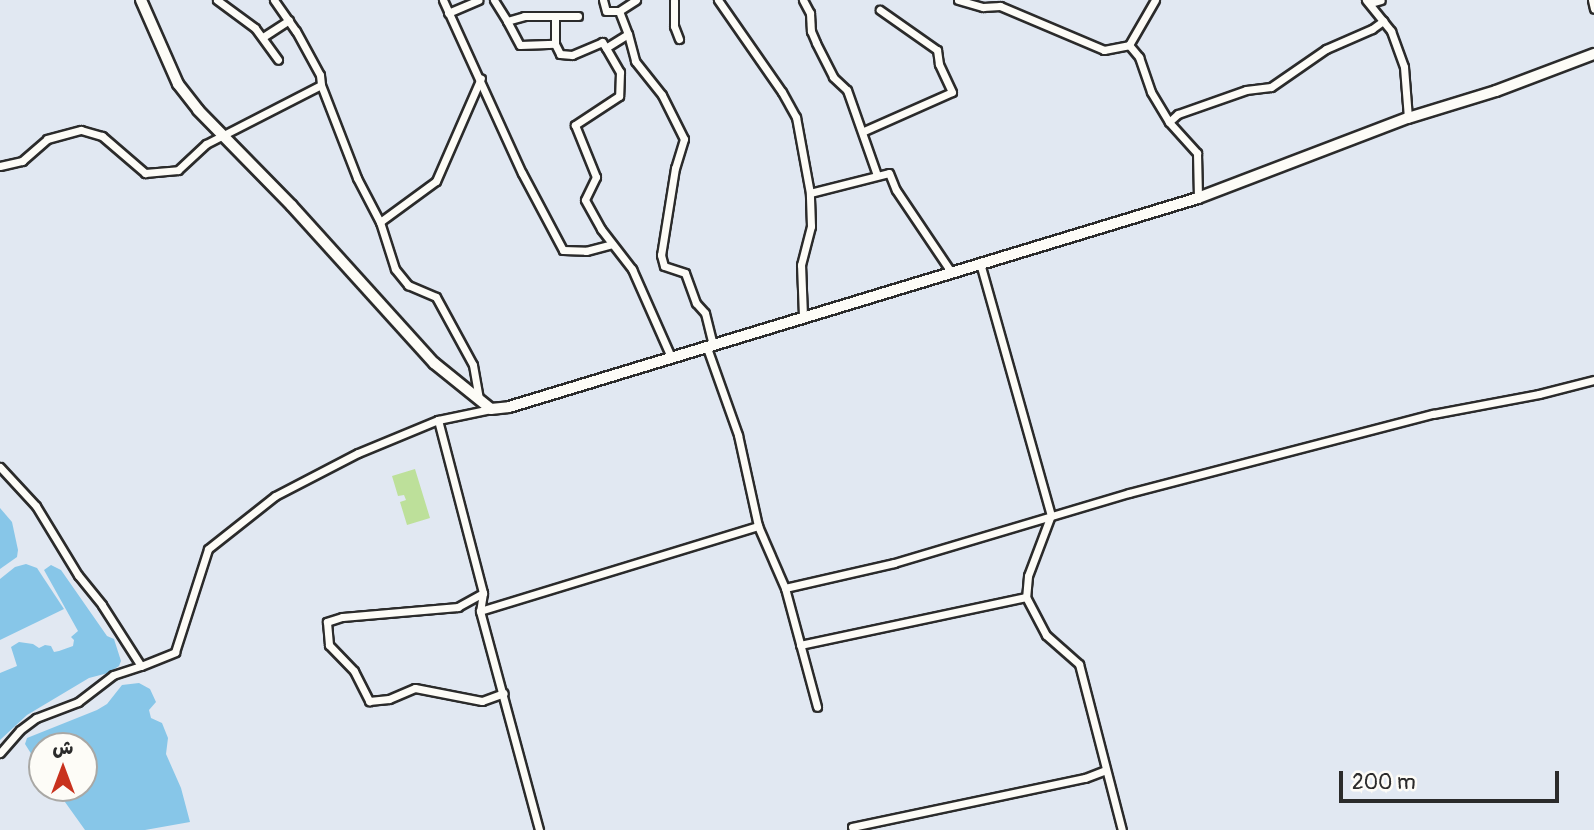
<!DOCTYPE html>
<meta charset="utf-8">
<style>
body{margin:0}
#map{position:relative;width:1594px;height:830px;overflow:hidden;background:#e1e8f2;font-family:Pangolin,"Playpen Sans Arabic",sans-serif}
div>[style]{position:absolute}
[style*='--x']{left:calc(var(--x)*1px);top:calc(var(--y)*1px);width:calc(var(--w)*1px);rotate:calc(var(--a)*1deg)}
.green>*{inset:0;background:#bde09a}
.water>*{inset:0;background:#87c6e8}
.roads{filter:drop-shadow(2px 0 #2b2b2b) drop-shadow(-2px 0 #2b2b2b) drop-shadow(0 2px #2b2b2b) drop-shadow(0 -2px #2b2b2b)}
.street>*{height:7px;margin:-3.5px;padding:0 3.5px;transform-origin:3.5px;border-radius:3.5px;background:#fdfcf7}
.secondary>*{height:10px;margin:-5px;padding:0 5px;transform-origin:5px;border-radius:5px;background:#fdfcf7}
span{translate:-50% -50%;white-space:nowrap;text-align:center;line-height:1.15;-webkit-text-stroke:5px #fdfcf7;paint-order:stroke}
.north{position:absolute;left:28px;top:732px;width:70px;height:70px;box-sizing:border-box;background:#fdfcf7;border:2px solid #a9a8a5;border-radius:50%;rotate:0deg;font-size:19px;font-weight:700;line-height:28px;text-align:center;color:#2b2b2b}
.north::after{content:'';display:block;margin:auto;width:24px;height:32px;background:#c8321e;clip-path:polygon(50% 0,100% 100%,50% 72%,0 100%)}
.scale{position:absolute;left:1339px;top:771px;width:220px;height:32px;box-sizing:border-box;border:4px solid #2b2b2b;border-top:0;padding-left:9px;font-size:21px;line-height:24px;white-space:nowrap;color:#2b2b2b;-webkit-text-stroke:5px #fdfcf7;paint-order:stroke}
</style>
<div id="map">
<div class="green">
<i style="clip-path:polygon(415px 469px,430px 518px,407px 525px,400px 502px,406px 500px,404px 495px,398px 496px,392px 476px)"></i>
</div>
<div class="water">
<i style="clip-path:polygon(0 508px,12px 522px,18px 550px,17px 557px,0 569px)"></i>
<i style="clip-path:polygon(26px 564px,37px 568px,64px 609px,0 640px,0 579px,15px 567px)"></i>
<i style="clip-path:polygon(51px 565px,61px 570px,107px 636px,114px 639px,121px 661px,119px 666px,108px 673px,89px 678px,27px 715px,0 740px,0 673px,17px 666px,11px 647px,19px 642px,33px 644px,39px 648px,45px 645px,51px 646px,54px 652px,59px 651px,73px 646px,74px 640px,71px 637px,78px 631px,44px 570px)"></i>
<i style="clip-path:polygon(139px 683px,150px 689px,156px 702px,149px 710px,151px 718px,162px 723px,168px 738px,166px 754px,181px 788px,190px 822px,145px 830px,85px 830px,55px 788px,84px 788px,84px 746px,42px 746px,42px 771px,25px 744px,27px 738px,97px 710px,107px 704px,122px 685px)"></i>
</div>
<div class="roads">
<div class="street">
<i style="--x:217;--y:0;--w:47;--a:36.4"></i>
<i style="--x:255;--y:28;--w:39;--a:54"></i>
<i style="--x:274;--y:0;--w:38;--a:55"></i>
<i style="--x:296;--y:31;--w:50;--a:61.4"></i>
<i style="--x:320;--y:75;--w:10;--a:84"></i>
<i style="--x:321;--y:85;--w:100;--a:68.8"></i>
<i style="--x:357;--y:178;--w:50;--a:62.4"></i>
<i style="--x:380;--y:222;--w:49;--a:72.3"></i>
<i style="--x:395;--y:269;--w:21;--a:51"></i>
<i style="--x:408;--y:285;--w:30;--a:23"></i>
<i style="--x:436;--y:297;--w:77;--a:61.4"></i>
<i style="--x:473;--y:365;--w:36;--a:80"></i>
<i style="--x:443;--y:0;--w:190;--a:65.5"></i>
<i style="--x:522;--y:173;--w:87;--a:62"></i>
<i style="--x:563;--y:250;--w:23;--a:2"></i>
<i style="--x:586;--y:251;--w:27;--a:-15"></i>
<i style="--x:494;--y:0;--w:25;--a:58"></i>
<i style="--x:507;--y:21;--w:18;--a:-16"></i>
<i style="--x:524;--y:16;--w:54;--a:0"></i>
<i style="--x:603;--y:0;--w:11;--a:75"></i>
<i style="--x:606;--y:11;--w:13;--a:0"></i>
<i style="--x:636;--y:0;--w:20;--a:147"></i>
<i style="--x:619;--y:11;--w:25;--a:69"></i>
<i style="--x:628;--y:34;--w:26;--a:148"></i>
<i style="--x:606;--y:48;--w:28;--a:60"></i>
<i style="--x:620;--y:72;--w:24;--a:92"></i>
<i style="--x:619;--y:96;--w:53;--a:146.6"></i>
<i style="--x:575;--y:125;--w:56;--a:68"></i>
<i style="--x:596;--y:177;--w:25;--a:116"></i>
<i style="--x:585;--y:200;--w:33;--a:61"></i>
<i style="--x:601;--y:229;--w:51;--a:52.2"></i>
<i style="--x:632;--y:269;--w:96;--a:66.1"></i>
<i style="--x:674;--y:0;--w:26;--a:90"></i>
<i style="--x:674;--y:26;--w:14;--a:69"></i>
<i style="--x:718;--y:0;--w:112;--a:55.2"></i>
<i style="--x:782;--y:92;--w:29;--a:61"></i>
<i style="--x:796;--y:117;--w:77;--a:79.6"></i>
<i style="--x:803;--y:0;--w:15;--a:62"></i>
<i style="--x:810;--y:13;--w:18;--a:87"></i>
<i style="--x:811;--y:31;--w:13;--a:67"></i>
<i style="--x:816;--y:43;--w:38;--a:63"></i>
<i style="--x:833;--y:77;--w:19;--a:43"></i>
<i style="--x:847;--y:90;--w:90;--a:70.6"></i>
<i style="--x:958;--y:0;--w:26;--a:16"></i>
<i style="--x:983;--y:7;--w:17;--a:-3"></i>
<i style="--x:1000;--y:6;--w:113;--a:22.9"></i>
<i style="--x:1104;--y:50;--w:25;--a:-11"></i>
<i style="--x:1129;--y:45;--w:52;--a:-60"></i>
<i style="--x:1366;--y:0;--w:40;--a:51"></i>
<i style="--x:1391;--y:31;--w:38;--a:70"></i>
<i style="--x:1404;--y:67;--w:51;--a:85.5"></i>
<i style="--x:1592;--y:0;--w:9;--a:77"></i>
<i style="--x:1370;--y:3;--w:11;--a:-15"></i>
<i style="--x:448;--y:13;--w:33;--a:-23"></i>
<i style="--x:507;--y:21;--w:27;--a:62"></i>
<i style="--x:520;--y:45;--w:35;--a:-2"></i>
<i style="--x:555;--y:44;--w:27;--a:-90"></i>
<i style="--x:628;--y:34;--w:28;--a:75"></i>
<i style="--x:635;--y:61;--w:43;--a:51.5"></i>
<i style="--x:662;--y:95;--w:49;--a:63.4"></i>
<i style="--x:684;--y:139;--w:30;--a:107"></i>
<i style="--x:675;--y:168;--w:88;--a:99.1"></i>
<i style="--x:661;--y:255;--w:11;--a:75"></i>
<i style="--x:664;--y:266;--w:22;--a:18"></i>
<i style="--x:685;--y:273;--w:32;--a:70"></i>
<i style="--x:696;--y:303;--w:13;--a:48"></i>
<i style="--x:705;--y:313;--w:32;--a:76"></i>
<i style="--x:263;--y:37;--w:31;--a:-33"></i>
<i style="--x:555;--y:44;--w:11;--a:63"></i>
<i style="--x:560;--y:54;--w:12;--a:5"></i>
<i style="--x:572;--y:55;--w:33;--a:-23"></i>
<i style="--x:602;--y:42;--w:7;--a:56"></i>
<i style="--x:1129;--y:45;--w:16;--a:50"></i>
<i style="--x:1139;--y:57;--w:37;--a:71"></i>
<i style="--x:1151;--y:92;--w:35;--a:59"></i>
<i style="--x:1169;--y:122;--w:42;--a:47.9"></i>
<i style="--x:1197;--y:153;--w:45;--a:88.7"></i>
<i style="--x:1169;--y:122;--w:12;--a:-42"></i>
<i style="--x:1178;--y:114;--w:72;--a:-19.4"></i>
<i style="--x:1246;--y:90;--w:25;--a:-7"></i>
<i style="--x:1271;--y:87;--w:67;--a:-34.6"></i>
<i style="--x:1326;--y:49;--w:50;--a:-23.5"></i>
<i style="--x:1372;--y:29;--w:14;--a:-36"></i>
<i style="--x:864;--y:131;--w:96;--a:-23.9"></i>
<i style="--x:952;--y:92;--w:31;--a:-115"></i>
<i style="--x:939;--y:64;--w:14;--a:-98"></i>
<i style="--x:937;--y:50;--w:70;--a:-144.9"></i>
<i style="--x:0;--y:166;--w:23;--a:-13"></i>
<i style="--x:22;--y:161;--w:33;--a:-41"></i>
<i style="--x:47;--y:139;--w:35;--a:-15"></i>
<i style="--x:81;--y:130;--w:22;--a:16"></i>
<i style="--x:102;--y:136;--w:57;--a:40.7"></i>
<i style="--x:145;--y:173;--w:33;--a:-5"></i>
<i style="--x:178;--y:170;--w:38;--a:-43"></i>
<i style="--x:206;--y:144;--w:129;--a:-27.2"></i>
<i style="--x:380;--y:222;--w:69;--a:-36.2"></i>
<i style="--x:436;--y:181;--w:112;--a:-66.4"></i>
<i style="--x:980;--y:263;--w:262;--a:74.3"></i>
<i style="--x:1051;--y:515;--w:65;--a:110.7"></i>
<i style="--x:1028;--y:576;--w:21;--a:95"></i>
<i style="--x:1026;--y:597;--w:43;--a:62.2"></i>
<i style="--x:1046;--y:635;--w:44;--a:41.3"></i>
<i style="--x:1079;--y:664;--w:171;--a:75.5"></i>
<i style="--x:803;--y:316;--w:51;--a:-92.2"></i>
<i style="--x:801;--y:265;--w:40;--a:-75.6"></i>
<i style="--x:811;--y:226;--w:33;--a:-92"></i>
<i style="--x:810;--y:193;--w:81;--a:-14.2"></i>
<i style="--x:889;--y:173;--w:18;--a:68"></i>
<i style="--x:896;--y:190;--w:99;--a:56.1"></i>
<i style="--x:706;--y:345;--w:96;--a:70.4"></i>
<i style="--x:738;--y:435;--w:93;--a:77.6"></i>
<i style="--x:758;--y:526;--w:68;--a:66.5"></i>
<i style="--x:785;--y:588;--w:123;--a:74.9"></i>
<i style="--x:438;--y:420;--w:179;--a:75.4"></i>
<i style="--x:483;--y:593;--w:18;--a:99"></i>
<i style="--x:480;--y:611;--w:227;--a:74.9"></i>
<i style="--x:0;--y:467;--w:53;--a:47.3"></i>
<i style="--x:36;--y:506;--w:81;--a:58.7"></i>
<i style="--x:78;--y:575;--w:38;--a:51"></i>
<i style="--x:102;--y:605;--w:72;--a:57.4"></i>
<i style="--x:141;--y:666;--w:37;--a:-22"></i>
<i style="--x:175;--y:652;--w:108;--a:-72.2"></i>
<i style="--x:208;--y:549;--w:85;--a:-38.3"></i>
<i style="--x:275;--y:496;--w:93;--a:-27.4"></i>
<i style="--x:358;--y:453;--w:87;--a:-22.4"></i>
<i style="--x:438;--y:420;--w:54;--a:-11.7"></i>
<i style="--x:785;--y:588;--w:112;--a:-12.9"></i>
<i style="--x:894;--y:563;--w:245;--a:-16.6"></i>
<i style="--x:1129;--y:493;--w:314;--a:-14.6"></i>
<i style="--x:1433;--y:414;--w:108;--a:-10.7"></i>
<i style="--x:1539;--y:394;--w:57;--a:-14.3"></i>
<i style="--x:483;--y:593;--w:29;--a:151"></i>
<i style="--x:458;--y:607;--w:116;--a:175.1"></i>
<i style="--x:342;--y:617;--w:16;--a:162"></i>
<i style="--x:327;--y:622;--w:23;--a:85"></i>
<i style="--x:329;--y:645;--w:36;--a:46"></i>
<i style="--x:354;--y:671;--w:34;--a:63"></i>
<i style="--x:369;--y:701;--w:20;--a:-6"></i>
<i style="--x:389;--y:699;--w:28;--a:-23"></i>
<i style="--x:415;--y:688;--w:68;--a:11"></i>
<i style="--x:482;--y:701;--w:23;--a:-20"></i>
<i style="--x:480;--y:611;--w:291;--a:-17"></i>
<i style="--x:800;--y:645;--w:231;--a:-12"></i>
<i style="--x:0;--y:753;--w:30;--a:-49"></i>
<i style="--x:20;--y:730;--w:20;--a:-37"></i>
<i style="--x:36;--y:718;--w:45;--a:-20.9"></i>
<i style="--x:78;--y:702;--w:44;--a:-37.6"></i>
<i style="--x:113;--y:675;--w:29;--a:-18"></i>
<i style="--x:852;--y:827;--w:238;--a:-11.9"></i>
<i style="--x:1085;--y:778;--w:22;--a:-21"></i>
</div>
<div class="secondary">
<i style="--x:141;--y:0;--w:92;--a:66.2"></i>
<i style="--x:178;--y:84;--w:33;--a:52"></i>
<i style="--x:198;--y:110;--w:134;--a:45.6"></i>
<i style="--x:292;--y:206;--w:212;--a:47.9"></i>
<i style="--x:434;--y:363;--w:73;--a:38.9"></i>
<i style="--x:491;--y:409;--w:18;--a:-6"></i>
<i style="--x:509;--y:407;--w:720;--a:-16.87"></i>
<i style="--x:1198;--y:198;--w:225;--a:-20.9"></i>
<i style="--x:1408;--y:118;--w:92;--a:-17.1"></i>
<i style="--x:1496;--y:91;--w:105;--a:-20.7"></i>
</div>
</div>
<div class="north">ش</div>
<div class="scale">200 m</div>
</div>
